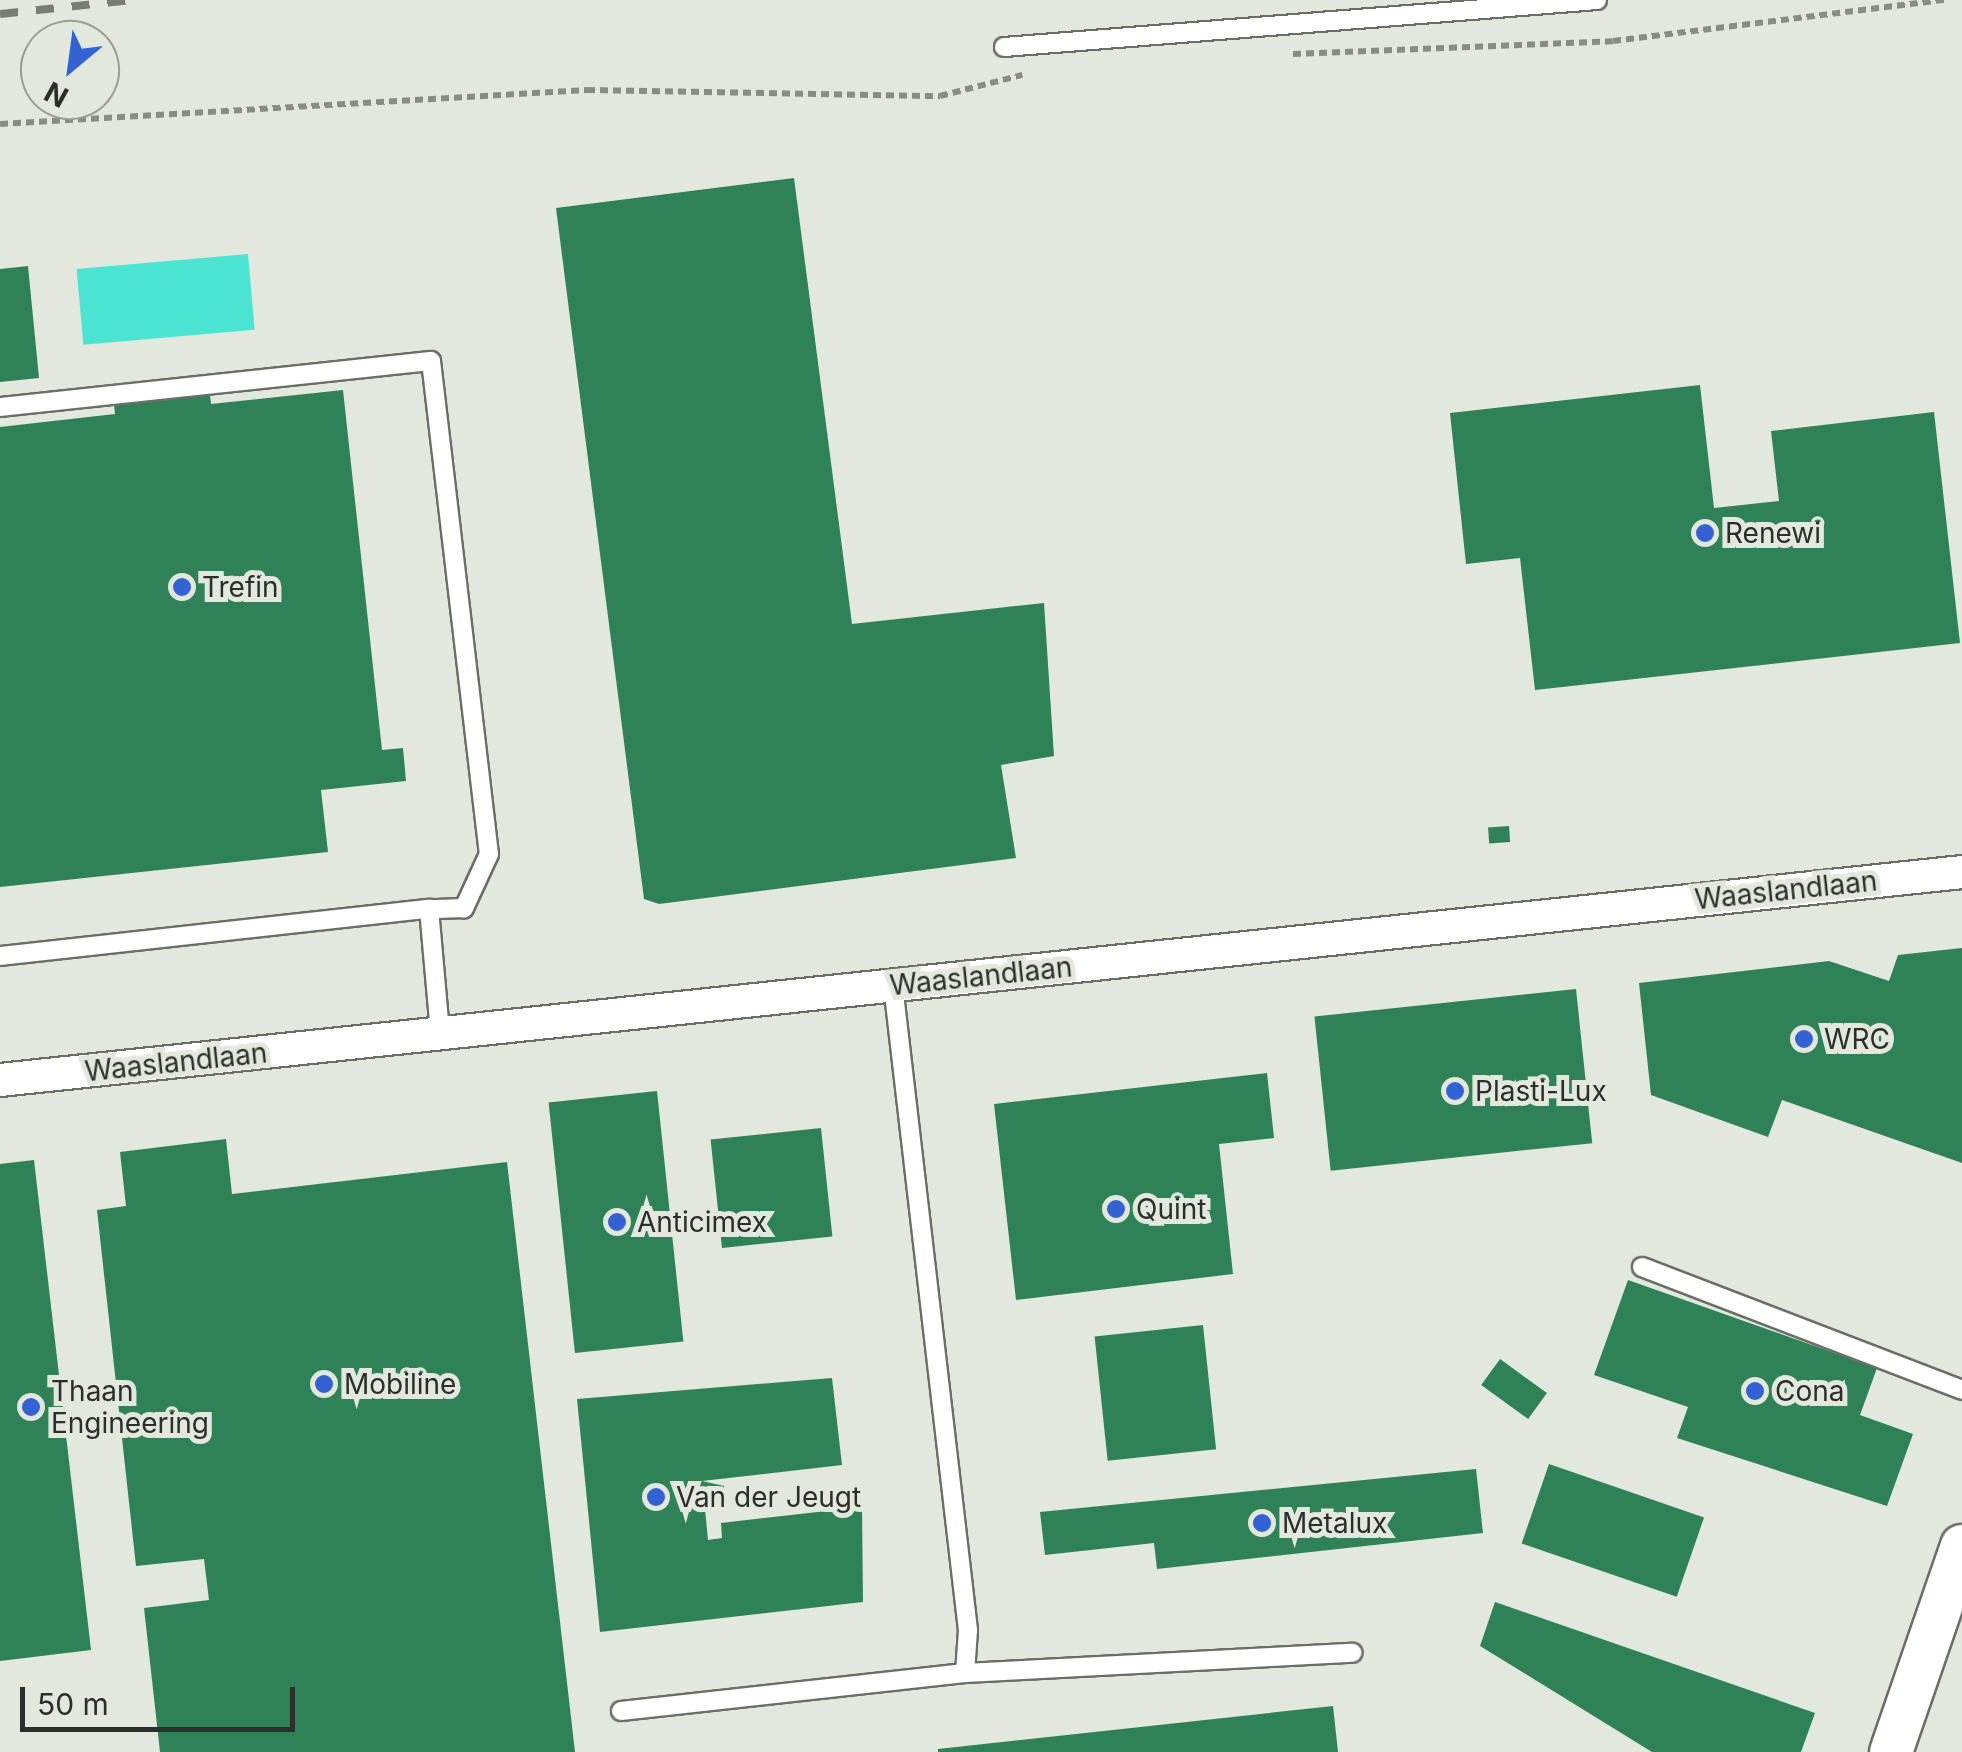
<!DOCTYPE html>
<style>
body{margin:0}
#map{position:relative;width:1962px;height:1752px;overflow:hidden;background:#e2e8dd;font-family:Inter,sans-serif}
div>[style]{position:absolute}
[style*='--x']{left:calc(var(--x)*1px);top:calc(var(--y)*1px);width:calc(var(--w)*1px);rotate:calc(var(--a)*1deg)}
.water>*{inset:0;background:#4be4d3;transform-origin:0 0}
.building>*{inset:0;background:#2f8157;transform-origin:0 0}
.path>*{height:6px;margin-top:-3px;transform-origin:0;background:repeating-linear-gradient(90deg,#888c85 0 8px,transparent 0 13px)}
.roads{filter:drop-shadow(2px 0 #6a6f66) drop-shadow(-2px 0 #6a6f66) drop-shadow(0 2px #6a6f66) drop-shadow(0 -2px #6a6f66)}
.service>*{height:18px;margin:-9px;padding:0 9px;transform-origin:9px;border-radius:9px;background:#fff}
.minor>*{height:32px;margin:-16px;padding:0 16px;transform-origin:16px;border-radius:16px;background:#fff}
.tertiary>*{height:42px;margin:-21px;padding:0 21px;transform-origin:21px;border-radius:21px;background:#fff}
.rail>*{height:8px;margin-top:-4px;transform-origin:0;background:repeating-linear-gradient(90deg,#787d76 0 18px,transparent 0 36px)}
.dots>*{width:28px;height:28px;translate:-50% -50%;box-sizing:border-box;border:5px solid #e2e8dd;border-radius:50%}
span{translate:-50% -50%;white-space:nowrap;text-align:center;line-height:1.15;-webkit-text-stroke:10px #e2e8dd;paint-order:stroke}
.poi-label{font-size:28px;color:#2b2e2a}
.left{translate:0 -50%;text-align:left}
.street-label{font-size:28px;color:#2b2e2a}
.north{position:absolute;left:20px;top:20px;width:100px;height:100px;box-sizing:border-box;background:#e2e8dd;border:2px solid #999e95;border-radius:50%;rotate:209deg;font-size:28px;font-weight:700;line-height:40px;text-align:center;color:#2b2e2a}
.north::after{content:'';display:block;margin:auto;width:35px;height:45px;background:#3562d2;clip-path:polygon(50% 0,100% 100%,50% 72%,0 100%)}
.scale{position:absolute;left:20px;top:1687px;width:275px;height:45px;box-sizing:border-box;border:5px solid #2b2e2a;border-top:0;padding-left:12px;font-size:30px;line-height:35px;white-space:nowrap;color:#2b2e2a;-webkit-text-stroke:8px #e2e8dd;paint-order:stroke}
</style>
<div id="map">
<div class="water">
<i style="left:248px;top:254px;width:76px;height:172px;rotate:85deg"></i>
</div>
<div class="building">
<i style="clip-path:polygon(794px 178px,852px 624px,1044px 603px,1054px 756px,1001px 765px,1016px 858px,659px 904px,644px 899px,556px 208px)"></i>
<i style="clip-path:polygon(28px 266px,39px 378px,0 382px,0 269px)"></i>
<i style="clip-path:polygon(1700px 385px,1714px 508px,1779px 501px,1771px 431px,1934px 412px,1960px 643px,1535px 690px,1520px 558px,1466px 564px,1450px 413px)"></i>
<i style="clip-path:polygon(209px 386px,211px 404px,343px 390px,382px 750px,403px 748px,406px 781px,321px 790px,328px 852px,0 887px,0 427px,115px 414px,113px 396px)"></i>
<i style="left:1509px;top:826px;width:16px;height:21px;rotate:86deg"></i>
<i style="clip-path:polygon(1962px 948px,1962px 1163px,1782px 1100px,1768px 1137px,1651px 1095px,1639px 983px,1829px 961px,1889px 981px,1898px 955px)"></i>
<i style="left:1576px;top:989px;width:155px;height:263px;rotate:84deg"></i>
<i style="clip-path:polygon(1267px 1073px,1274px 1138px,1219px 1144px,1233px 1274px,1016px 1300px,994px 1104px)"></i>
<i style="left:657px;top:1091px;width:252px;height:109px;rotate:84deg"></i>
<i style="left:821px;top:1128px;width:109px;height:111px;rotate:84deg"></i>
<i style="clip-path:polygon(226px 1139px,232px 1194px,507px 1162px,575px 1752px,160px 1752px,144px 1608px,209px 1600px,204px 1559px,136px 1566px,97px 1210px,126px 1206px,120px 1152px)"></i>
<i style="clip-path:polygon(34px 1160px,91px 1650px,0 1661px,0 1164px)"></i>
<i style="clip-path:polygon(1628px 1280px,1877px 1368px,1860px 1415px,1913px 1434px,1887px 1506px,1677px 1438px,1688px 1407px,1594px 1375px)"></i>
<i style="left:1203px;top:1325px;width:125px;height:109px;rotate:84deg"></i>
<i style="left:1500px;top:1359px;width:58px;height:32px;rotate:36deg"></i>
<i style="clip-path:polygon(832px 1378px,842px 1465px,702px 1481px,724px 1486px,726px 1506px,705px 1509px,708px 1540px,722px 1538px,721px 1523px,862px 1507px,863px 1602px,600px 1632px,577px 1399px)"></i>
<i style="left:1549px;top:1464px;width:164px;height:84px;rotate:19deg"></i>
<i style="clip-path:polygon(1476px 1469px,1483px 1533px,1157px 1569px,1154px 1543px,1045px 1555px,1040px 1512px)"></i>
<i style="clip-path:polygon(1495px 1602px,1815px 1713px,1801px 1752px,1652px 1752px,1480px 1646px)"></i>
<i style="clip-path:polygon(1333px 1706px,1338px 1752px,938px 1752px,938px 1749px)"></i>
</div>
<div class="path">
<i style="--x:1293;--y:54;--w:320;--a:-2.3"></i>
<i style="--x:1613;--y:41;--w:334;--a:-7.1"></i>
<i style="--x:0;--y:124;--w:588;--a:-3.31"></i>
<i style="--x:587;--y:90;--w:353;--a:1"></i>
<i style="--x:940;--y:96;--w:85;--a:-14.4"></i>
</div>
<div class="roads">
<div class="service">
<i style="--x:1004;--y:47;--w:595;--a:-4.53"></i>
<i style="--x:0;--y:407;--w:433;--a:-6.1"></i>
<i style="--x:431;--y:361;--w:496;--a:83.3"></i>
<i style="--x:489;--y:854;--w:60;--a:114.8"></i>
<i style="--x:464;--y:908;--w:35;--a:178"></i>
<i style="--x:429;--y:909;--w:124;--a:84.9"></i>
<i style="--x:0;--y:956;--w:432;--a:-6.3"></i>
<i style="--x:893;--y:985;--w:649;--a:83.37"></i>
<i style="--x:968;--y:1630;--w:43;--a:94"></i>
<i style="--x:1642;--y:1267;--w:343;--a:21"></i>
<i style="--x:621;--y:1711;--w:346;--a:-6.3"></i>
<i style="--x:965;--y:1673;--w:388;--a:-3"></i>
</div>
<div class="minor">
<i style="--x:0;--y:1080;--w:1973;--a:-6.05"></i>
</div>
<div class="tertiary">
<i style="--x:1891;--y:1752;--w:218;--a:-71"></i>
</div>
</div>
<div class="rail">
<i style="--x:0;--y:14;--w:135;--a:-6"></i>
</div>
<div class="dots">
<i style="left:1705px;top:533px;background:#3562d2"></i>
<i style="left:182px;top:587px;background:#3562d2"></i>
<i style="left:1804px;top:1039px;background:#3562d2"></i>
<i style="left:1455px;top:1091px;background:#3562d2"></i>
<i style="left:1116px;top:1209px;background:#3562d2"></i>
<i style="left:617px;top:1222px;background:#3562d2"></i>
<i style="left:324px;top:1384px;background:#3562d2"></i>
<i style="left:1755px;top:1391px;background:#3562d2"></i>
<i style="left:31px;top:1407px;background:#3562d2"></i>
<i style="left:656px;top:1497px;background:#3562d2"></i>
<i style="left:1262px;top:1523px;background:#3562d2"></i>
</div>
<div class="poi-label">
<span class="left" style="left:1725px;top:533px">Renewi</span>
<span class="left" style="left:202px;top:587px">Trefin</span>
<span class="left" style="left:1824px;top:1039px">WRC</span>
<span class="left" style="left:1475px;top:1091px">Plasti-Lux</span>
<span class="left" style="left:1136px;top:1209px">Quint</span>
<span class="left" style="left:637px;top:1222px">Anticimex</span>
<span class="left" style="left:344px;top:1384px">Mobiline</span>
<span class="left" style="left:51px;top:1407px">Thaan<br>Engineering</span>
<span class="left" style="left:1775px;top:1391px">Cona</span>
<span class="left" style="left:676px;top:1497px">Van der Jeugt</span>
<span class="left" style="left:1282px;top:1523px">Metalux</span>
</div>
<div class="street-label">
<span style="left:1786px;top:890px;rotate:-6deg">Waaslandlaan</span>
<span style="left:981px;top:976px;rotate:-6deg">Waaslandlaan</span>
<span style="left:176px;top:1062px;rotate:-6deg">Waaslandlaan</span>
</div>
<div class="north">N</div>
<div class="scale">50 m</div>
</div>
